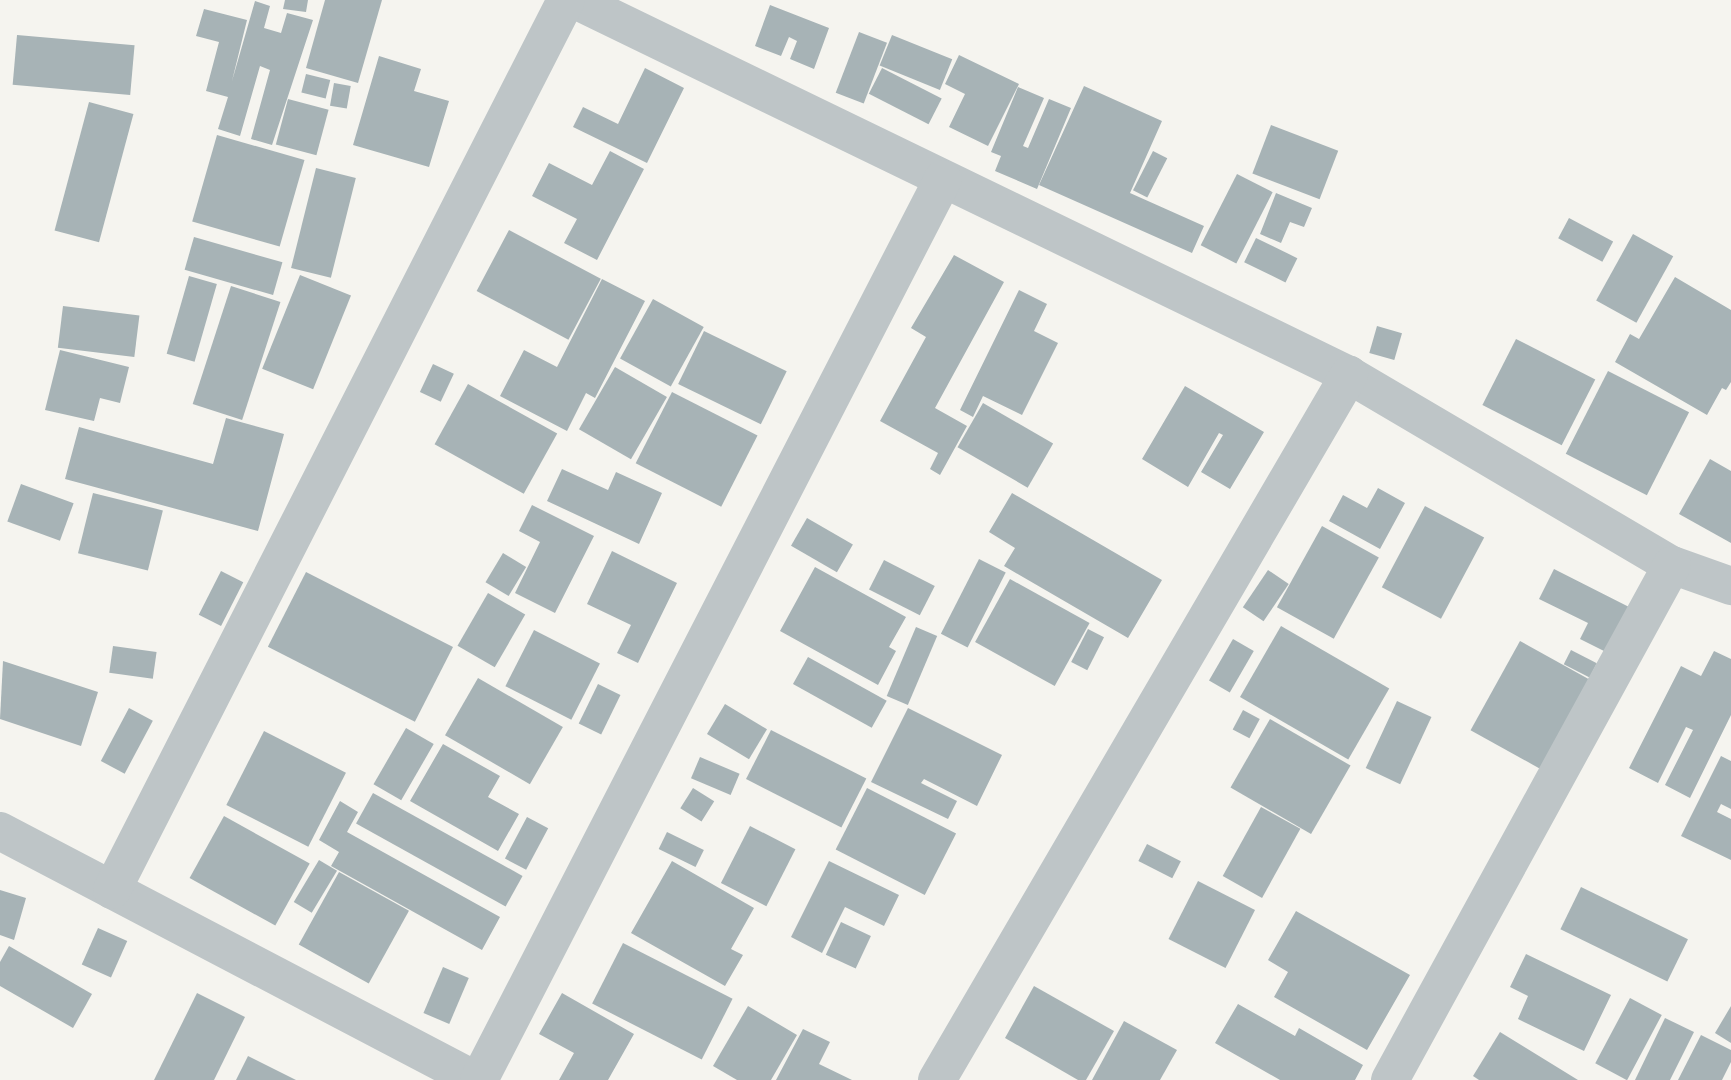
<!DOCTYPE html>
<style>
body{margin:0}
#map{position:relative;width:1731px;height:1080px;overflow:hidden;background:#f5f4ef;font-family:Figtree,sans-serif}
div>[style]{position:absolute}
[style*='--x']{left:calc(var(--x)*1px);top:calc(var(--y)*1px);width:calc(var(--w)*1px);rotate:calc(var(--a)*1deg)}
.building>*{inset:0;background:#a7b3b6;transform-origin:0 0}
.street>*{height:38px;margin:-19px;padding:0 19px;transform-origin:19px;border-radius:19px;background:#bec5c7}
span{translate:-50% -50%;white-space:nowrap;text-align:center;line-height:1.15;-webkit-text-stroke:7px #fff;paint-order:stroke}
</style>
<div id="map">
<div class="building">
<i style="clip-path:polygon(285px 0,308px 0,306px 12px,283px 9px)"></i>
<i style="clip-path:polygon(325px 0,382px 0,358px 83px,306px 68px)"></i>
<i style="clip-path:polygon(255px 1px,270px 6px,264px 28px,281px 33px,287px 13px,313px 20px,272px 145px,251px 139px,270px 70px,260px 66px,240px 136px,218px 129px,228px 97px,206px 91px,219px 42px,196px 36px,204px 9px,247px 20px,232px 81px)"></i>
<i style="clip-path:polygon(770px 5px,829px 28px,814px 69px,790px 59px,797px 41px,789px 37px,781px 56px,755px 46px)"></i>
<i style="left:859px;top:32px;width:30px;height:65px;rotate:21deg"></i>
<i style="left:17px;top:35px;width:118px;height:50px;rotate:5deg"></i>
<i style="left:892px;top:35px;width:65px;height:33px;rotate:22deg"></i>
<i style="clip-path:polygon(959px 55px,1019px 84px,988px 146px,949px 127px,965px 94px,945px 84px)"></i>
<i style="clip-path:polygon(379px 56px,421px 69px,414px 91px,449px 101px,429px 167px,353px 145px)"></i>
<i style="clip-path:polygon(645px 68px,684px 88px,647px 163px,573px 127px,583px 107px,618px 124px)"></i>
<i style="left:882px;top:68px;width:67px;height:29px;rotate:27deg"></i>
<i style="left:306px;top:74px;width:25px;height:19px;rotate:14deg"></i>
<i style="left:334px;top:83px;width:17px;height:23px;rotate:10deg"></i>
<i style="clip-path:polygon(1084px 86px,1162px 121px,1130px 193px,1204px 226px,1192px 253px,1039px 185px)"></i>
<i style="clip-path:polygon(1018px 87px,1044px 98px,1023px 146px,1028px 148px,1049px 99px,1071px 108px,1037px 189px,995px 171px,1001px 156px,991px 152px)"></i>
<i style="left:288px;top:99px;width:42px;height:47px;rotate:15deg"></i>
<i style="left:89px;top:102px;width:46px;height:133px;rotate:15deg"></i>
<i style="left:1271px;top:125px;width:72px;height:52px;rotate:21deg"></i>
<i style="left:217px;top:135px;width:91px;height:90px;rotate:16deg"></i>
<i style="clip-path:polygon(610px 151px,644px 169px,597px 260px,564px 243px,577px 219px,532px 196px,549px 163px,592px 185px)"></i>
<i style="left:1153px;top:151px;width:16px;height:44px;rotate:27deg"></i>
<i style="left:316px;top:168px;width:41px;height:103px;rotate:14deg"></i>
<i style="left:1237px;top:174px;width:40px;height:80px;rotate:27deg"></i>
<i style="clip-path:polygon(1276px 193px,1312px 208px,1304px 227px,1290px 222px,1281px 243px,1260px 234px)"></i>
<i style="left:1569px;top:218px;width:50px;height:23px;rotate:28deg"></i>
<i style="left:509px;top:230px;width:104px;height:69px;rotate:28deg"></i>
<i style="left:1633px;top:234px;width:46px;height:76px;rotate:29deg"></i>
<i style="left:194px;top:237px;width:92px;height:34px;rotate:16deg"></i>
<i style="left:1256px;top:238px;width:46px;height:27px;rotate:26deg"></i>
<i style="clip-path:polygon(954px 255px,1004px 282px,935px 408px,967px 426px,940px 475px,930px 469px,938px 453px,880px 421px,926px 337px,911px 328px)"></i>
<i style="left:300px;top:275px;width:55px;height:101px;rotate:22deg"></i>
<i style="left:189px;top:276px;width:29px;height:81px;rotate:16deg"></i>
<i style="clip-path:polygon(1675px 277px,1731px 310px,1731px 382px,1726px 390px,1722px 388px,1707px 415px,1615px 362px,1630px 334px,1639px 339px)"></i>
<i style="clip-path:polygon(602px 279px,645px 301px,595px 398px,586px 393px,567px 431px,500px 396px,524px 350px,557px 367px)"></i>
<i style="left:231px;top:286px;width:52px;height:124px;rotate:18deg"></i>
<i style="clip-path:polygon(1019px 290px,1047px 304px,1034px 331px,1058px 343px,1022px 415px,983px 396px,973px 417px,960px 410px)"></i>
<i style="left:653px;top:299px;width:58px;height:68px;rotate:29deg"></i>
<i style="left:63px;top:306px;width:77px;height:42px;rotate:7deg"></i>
<i style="left:1377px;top:326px;width:26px;height:28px;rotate:16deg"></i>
<i style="left:704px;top:331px;width:92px;height:59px;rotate:26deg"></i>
<i style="left:1516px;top:339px;width:89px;height:74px;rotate:27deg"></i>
<i style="clip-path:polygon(60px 350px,129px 367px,120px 403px,100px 398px,94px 421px,45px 410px)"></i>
<i style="left:433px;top:364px;width:23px;height:31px;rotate:25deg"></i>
<i style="left:615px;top:367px;width:60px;height:72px;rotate:30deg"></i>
<i style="left:1608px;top:371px;width:91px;height:93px;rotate:27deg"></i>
<i style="left:468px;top:384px;width:102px;height:69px;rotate:29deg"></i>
<i style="clip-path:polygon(1185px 386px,1264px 432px,1230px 489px,1201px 472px,1223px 435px,1219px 433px,1188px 487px,1142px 459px)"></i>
<i style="left:672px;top:392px;width:96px;height:80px;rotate:27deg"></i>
<i style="left:983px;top:403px;width:81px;height:51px;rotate:30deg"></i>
<i style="clip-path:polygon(226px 418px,284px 434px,258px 531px,65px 479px,79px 427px,213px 464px)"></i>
<i style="clip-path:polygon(1710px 459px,1731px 471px,1731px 543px,1679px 514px)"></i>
<i style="clip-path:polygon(562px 469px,608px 490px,616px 472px,662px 493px,639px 544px,547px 501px)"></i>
<i style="left:21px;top:484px;width:56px;height:40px;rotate:20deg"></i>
<i style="clip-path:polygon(1378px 488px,1405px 503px,1380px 549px,1329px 521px,1343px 495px,1367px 508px)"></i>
<i style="left:93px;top:493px;width:72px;height:62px;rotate:14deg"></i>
<i style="clip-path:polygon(1012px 493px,1162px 580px,1128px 638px,1004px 566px,1015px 548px,989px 532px)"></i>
<i style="clip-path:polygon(532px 505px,594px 536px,555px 613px,515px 593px,540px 542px,519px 531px)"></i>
<i style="left:1425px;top:506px;width:67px;height:92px;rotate:28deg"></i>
<i style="left:807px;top:518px;width:53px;height:32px;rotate:30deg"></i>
<i style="left:1322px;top:526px;width:65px;height:93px;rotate:29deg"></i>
<i style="clip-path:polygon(612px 551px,677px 583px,638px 663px,617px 653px,631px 625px,587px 604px)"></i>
<i style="left:503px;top:553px;width:27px;height:34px;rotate:31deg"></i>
<i style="left:979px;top:559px;width:30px;height:84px;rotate:27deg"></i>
<i style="left:884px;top:560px;width:57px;height:33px;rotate:27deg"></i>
<i style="clip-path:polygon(815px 567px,906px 617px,889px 647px,896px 651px,878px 685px,780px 631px)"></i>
<i style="clip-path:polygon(1554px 569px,1633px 609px,1610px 654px,1580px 639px,1588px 623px,1539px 599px)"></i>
<i style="left:1268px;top:570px;width:25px;height:45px;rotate:34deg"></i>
<i style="left:221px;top:571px;width:25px;height:49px;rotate:27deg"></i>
<i style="left:306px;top:572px;width:165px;height:84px;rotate:27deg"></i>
<i style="left:1010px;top:579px;width:91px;height:72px;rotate:29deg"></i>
<i style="left:488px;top:593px;width:43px;height:61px;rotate:30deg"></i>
<i style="left:1281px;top:626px;width:125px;height:82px;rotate:30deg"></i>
<i style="left:916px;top:627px;width:23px;height:75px;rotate:23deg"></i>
<i style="left:1088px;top:629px;width:18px;height:37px;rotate:27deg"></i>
<i style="left:534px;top:630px;width:74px;height:63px;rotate:27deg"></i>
<i style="left:1233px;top:639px;width:24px;height:48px;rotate:30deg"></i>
<i style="left:1520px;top:641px;width:83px;height:102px;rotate:29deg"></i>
<i style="left:113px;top:646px;width:44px;height:27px;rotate:8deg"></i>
<i style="left:1571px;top:650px;width:29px;height:16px;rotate:27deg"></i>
<i style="clip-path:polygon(1714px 651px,1731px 659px,1731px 715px,1690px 798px,1665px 785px,1693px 730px,1686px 727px,1658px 783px,1629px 768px,1681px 666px,1701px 676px)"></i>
<i style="left:808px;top:657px;width:90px;height:31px;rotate:29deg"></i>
<i style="clip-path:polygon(3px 661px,98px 692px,81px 746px,0 719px)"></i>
<i style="left:478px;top:678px;width:98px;height:66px;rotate:30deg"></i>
<i style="left:598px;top:684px;width:25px;height:44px;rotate:26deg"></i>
<i style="left:1397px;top:701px;width:38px;height:74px;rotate:25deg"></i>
<i style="left:725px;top:704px;width:49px;height:35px;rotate:31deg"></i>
<i style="left:129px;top:708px;width:27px;height:60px;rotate:28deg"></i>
<i style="clip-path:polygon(908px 708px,1002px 755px,977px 806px,924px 779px,921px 783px,957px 801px,948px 819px,871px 782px)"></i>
<i style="left:1243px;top:710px;width:19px;height:22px;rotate:28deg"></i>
<i style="left:1270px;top:719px;width:93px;height:79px;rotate:30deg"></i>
<i style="left:406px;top:728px;width:32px;height:65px;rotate:30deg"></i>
<i style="left:771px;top:730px;width:107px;height:55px;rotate:27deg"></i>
<i style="left:264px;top:731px;width:92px;height:83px;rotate:27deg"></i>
<i style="clip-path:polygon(443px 744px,500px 776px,488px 797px,519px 814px,498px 851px,410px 801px)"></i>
<i style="clip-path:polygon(1721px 756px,1731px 761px,1731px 809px,1721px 804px,1717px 812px,1731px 819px,1731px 860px,1681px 836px)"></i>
<i style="left:700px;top:757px;width:43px;height:23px;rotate:23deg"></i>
<i style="left:693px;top:788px;width:25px;height:24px;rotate:32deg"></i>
<i style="left:867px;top:788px;width:100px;height:69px;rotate:27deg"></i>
<i style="left:373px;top:793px;width:171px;height:35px;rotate:29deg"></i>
<i style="clip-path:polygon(340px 801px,358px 812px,347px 832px,500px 917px,482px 950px,331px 866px,339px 852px,319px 840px)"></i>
<i style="left:1261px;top:807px;width:45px;height:79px;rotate:29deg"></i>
<i style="left:224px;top:816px;width:98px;height:71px;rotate:29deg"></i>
<i style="left:527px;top:817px;width:24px;height:47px;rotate:28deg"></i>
<i style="left:750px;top:826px;width:51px;height:64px;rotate:27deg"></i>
<i style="left:667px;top:832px;width:41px;height:19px;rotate:26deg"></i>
<i style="left:1147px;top:844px;width:38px;height:19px;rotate:27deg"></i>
<i style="left:319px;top:860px;width:21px;height:49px;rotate:31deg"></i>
<i style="clip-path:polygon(672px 861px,754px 908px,731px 949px,743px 955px,725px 986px,631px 933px)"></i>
<i style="clip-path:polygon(829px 861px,899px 895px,884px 926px,845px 907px,822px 953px,791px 937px)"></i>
<i style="left:339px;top:872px;width:80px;height:83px;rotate:29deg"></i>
<i style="left:1198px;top:881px;width:64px;height:65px;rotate:27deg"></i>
<i style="left:1581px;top:887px;width:119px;height:47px;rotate:26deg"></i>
<i style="clip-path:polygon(0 890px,26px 898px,14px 940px,0 935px)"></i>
<i style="clip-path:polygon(1296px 911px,1410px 975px,1367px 1050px,1274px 997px,1288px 972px,1268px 960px)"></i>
<i style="left:841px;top:922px;width:33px;height:36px;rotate:25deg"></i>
<i style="left:98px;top:928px;width:32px;height:40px;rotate:24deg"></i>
<i style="left:623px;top:943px;width:123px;height:68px;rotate:27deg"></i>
<i style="clip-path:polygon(9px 946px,92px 994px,73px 1028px,0 986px,0 962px)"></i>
<i style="clip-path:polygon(1526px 954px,1611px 995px,1584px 1051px,1518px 1019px,1528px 996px,1510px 987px)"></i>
<i style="left:443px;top:967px;width:28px;height:50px;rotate:23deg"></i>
<i style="clip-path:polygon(1034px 986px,1114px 1031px,1086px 1080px,1078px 1080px,1005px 1038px)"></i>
<i style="clip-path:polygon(197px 993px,245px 1017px,214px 1080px,154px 1080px)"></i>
<i style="clip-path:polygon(562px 993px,634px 1034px,608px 1080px,559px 1080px,574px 1053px,539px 1034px)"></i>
<i style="left:1630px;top:998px;width:36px;height:74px;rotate:28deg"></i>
<i style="clip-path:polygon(1238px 1004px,1295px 1036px,1299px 1028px,1363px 1065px,1355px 1080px,1280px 1080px,1215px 1043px)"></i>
<i style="clip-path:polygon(748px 1006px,797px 1035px,771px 1080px,737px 1080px,713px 1066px)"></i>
<i style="clip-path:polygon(1731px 1006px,1731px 1043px,1715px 1033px)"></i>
<i style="clip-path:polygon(1665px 1018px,1694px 1032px,1670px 1080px,1635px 1080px)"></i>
<i style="clip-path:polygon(1124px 1021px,1177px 1050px,1160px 1080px,1092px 1080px)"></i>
<i style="clip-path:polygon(803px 1029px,830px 1042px,819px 1064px,852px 1080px,776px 1080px)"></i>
<i style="clip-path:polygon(1500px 1032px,1578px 1080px,1479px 1080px,1473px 1076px)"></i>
<i style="clip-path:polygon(1701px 1035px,1731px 1050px,1731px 1062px,1722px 1080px,1678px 1080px)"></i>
<i style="clip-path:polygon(248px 1056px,296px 1080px,236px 1080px)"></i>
</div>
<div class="street">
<i style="--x:575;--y:0;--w:860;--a:25.85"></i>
<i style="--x:1349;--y:375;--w:375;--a:30.5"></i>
<i style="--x:1672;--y:565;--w:63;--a:19.6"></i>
<i style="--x:0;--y:831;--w:536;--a:27.66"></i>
<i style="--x:112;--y:890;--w:999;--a:-62.97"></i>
<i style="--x:479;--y:1080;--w:1013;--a:-62.75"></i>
<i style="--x:937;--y:1080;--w:817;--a:-59.7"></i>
<i style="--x:1390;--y:1080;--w:587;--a:-61.3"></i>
</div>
</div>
